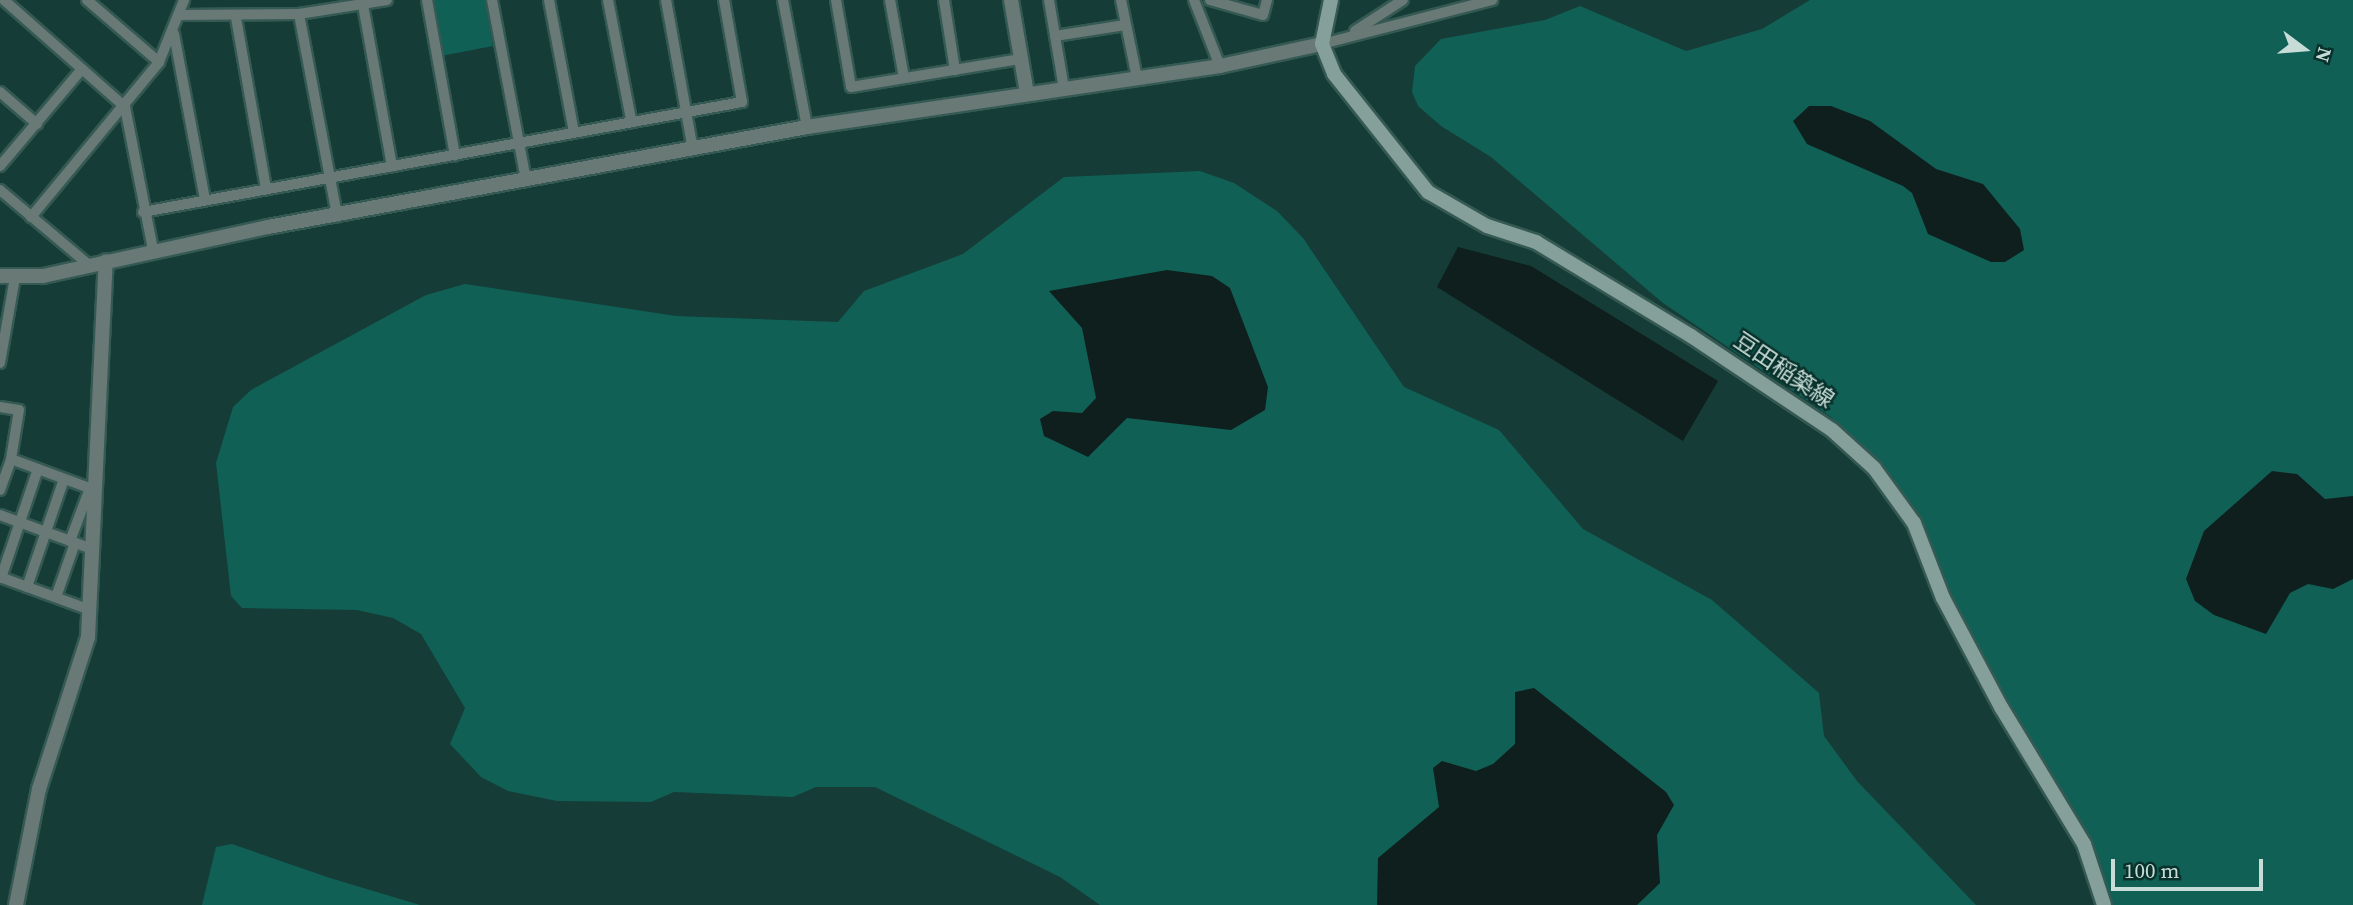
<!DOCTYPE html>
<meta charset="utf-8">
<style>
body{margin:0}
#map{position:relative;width:2353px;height:905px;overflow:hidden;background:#153c36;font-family:"Source Serif 4","Noto Sans JP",serif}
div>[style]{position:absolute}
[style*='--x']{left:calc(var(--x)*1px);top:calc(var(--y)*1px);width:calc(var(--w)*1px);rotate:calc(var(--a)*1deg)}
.green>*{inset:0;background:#106056}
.water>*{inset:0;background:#0f1f1d}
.roads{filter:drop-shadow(2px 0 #355953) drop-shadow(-2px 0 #355953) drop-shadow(0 2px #355953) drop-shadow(0 -2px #355953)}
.minor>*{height:10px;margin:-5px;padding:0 5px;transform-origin:5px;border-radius:5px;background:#687976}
.tertiary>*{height:14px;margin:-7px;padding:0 7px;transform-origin:7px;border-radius:7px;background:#687976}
.secondary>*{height:14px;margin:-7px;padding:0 7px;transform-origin:7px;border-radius:7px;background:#859f9a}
span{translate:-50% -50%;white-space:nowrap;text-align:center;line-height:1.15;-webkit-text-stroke:5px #09312c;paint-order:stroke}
.street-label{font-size:23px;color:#c7dcd7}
.north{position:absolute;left:2269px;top:14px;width:70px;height:70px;-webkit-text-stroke:5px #09312c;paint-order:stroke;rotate:106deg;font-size:19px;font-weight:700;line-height:28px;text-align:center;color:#c7dcd7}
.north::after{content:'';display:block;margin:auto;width:24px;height:32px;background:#c7dcd7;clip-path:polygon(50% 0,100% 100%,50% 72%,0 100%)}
.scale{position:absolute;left:2111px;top:859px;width:152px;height:32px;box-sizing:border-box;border:4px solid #c7dcd7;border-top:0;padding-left:9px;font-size:21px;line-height:24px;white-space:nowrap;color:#c7dcd7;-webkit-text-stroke:5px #09312c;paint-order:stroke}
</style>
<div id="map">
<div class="green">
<i style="clip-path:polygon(430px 0,485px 0,493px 46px,441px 56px)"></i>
<i style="clip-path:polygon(1810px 0,2353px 0,2353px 905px,2107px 905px,2088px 843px,2001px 700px,1893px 477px,1831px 417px,1663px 303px,1491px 157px,1441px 126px,1418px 106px,1412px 92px,1415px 66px,1441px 39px,1545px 20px,1580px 6px,1686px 51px,1762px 29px)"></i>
<i style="clip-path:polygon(1200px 171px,1234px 183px,1277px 211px,1303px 238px,1404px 387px,1499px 430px,1583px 529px,1712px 600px,1819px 693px,1824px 736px,1857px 781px,1976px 905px,1100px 905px,1060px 877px,875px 787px,816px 787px,793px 797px,674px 792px,651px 802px,557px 801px,508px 791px,481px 777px,450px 744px,465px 708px,421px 634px,393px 618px,357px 610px,242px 608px,231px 596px,216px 463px,233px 407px,251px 390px,426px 295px,465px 284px,676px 316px,838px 322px,864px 291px,963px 254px,1064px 177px)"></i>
<i style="clip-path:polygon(232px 844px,330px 878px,420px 905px,202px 905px,216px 847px)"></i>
</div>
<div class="water">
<i style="clip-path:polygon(1809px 106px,1831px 106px,1870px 121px,1936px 169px,1983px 184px,2020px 229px,2024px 250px,2005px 262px,1991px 262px,1928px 234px,1912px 193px,1903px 186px,1807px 144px,1793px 121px)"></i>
<i style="clip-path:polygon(1458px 247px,1531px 266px,1718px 381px,1683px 441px,1437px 287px)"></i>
<i style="clip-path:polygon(1167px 270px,1212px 276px,1230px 288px,1268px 387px,1265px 410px,1231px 430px,1127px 418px,1088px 457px,1044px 436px,1040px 419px,1053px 411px,1082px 413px,1096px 398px,1082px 328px,1049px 291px)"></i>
<i style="clip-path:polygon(2272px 471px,2297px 474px,2325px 499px,2353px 496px,2353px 579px,2333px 589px,2308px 584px,2290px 593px,2266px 634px,2214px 615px,2195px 601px,2186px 579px,2204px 531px)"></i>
<i style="clip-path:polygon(1534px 688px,1666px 792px,1674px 805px,1657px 835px,1660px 883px,1637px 905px,1377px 905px,1378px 858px,1439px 807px,1433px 768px,1442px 761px,1476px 771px,1493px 764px,1515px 744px,1515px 692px)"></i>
</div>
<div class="roads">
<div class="minor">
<i style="--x:4;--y:0;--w:162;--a:41.5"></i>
<i style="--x:125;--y:107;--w:146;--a:78.9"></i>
<i style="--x:87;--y:0;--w:95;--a:40.7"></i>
<i style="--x:427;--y:0;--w:158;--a:79.8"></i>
<i style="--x:492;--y:0;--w:183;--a:79.3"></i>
<i style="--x:549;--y:0;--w:134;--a:79.3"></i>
<i style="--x:608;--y:0;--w:122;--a:79.1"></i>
<i style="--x:666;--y:0;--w:152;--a:79.8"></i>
<i style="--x:783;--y:0;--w:129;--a:79.3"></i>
<i style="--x:836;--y:0;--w:88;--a:80.2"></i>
<i style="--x:851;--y:87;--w:172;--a:-9.4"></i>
<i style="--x:890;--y:0;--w:79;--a:79.8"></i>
<i style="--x:944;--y:0;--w:71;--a:81.1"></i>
<i style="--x:1049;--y:0;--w:90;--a:80.4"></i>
<i style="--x:1121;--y:0;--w:80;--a:78.4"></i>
<i style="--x:1194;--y:0;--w:71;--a:68.5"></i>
<i style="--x:1210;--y:0;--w:55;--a:15.8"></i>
<i style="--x:1263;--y:15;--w:16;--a:-75"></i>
<i style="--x:363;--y:5;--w:164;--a:79.8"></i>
<i style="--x:299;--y:14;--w:206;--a:79.3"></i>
<i style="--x:179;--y:15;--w:120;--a:-0.5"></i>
<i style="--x:299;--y:14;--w:89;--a:-9"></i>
<i style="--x:236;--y:18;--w:174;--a:80"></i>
<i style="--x:1355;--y:31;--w:57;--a:-32.9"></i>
<i style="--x:174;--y:34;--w:169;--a:79.4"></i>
<i style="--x:1055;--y:36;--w:71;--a:-8.9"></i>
<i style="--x:1322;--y:44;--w:176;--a:-14.5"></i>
<i style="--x:0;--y:92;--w:49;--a:40.9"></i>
<i style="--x:0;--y:166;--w:127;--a:-49.8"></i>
<i style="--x:0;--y:190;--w:116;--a:40.1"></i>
<i style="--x:143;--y:212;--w:609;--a:-10.41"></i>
<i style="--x:742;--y:102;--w:104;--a:-100"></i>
<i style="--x:31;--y:217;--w:201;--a:-50.4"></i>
<i style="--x:159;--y:62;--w:67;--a:-68"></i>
<i style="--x:0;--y:363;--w:87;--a:-80.1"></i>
<i style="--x:0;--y:407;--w:19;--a:9"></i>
<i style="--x:19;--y:410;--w:50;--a:99.3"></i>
<i style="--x:11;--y:459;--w:90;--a:20.3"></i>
<i style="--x:0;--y:490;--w:33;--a:-70"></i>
<i style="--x:0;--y:515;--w:98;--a:20.3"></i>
<i style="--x:70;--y:541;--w:57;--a:-69.3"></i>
<i style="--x:0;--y:577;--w:96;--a:20.1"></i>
<i style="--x:1;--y:578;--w:115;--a:-71.3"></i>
<i style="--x:27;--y:587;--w:114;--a:-71.1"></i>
<i style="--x:56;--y:597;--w:57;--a:-70.6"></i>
</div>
<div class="tertiary">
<i style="--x:1011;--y:0;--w:95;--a:80.3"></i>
<i style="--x:0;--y:276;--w:43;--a:0"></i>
<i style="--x:43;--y:276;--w:230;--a:-12.3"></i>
<i style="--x:268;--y:227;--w:548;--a:-10.51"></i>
<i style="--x:807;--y:127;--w:417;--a:-8.4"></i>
<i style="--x:1220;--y:66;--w:104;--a:-12.2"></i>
<i style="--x:16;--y:905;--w:118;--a:-78.8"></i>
<i style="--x:39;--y:789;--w:160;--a:-72.1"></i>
<i style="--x:88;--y:637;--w:376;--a:-87.3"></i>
</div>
<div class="secondary">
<i style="--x:1331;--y:0;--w:45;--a:101.6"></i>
<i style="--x:1322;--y:44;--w:32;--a:68"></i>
<i style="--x:1334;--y:74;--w:151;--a:51.5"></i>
<i style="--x:1428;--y:192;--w:68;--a:30"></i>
<i style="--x:1487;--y:226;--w:52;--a:18.1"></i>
<i style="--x:1536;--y:242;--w:181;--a:31.2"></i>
<i style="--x:1691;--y:336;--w:169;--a:33.7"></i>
<i style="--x:1832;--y:430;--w:57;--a:42.1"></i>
<i style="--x:1874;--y:468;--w:68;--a:54"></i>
<i style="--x:1914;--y:523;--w:80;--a:68.9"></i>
<i style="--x:1943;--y:598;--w:123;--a:62"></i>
<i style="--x:2001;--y:707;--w:160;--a:58.8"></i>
<i style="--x:2084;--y:844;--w:64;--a:71.8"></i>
</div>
</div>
<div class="street-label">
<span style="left:1784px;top:370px;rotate:34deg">豆田稲築線</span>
</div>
<div class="north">N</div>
<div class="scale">100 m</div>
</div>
